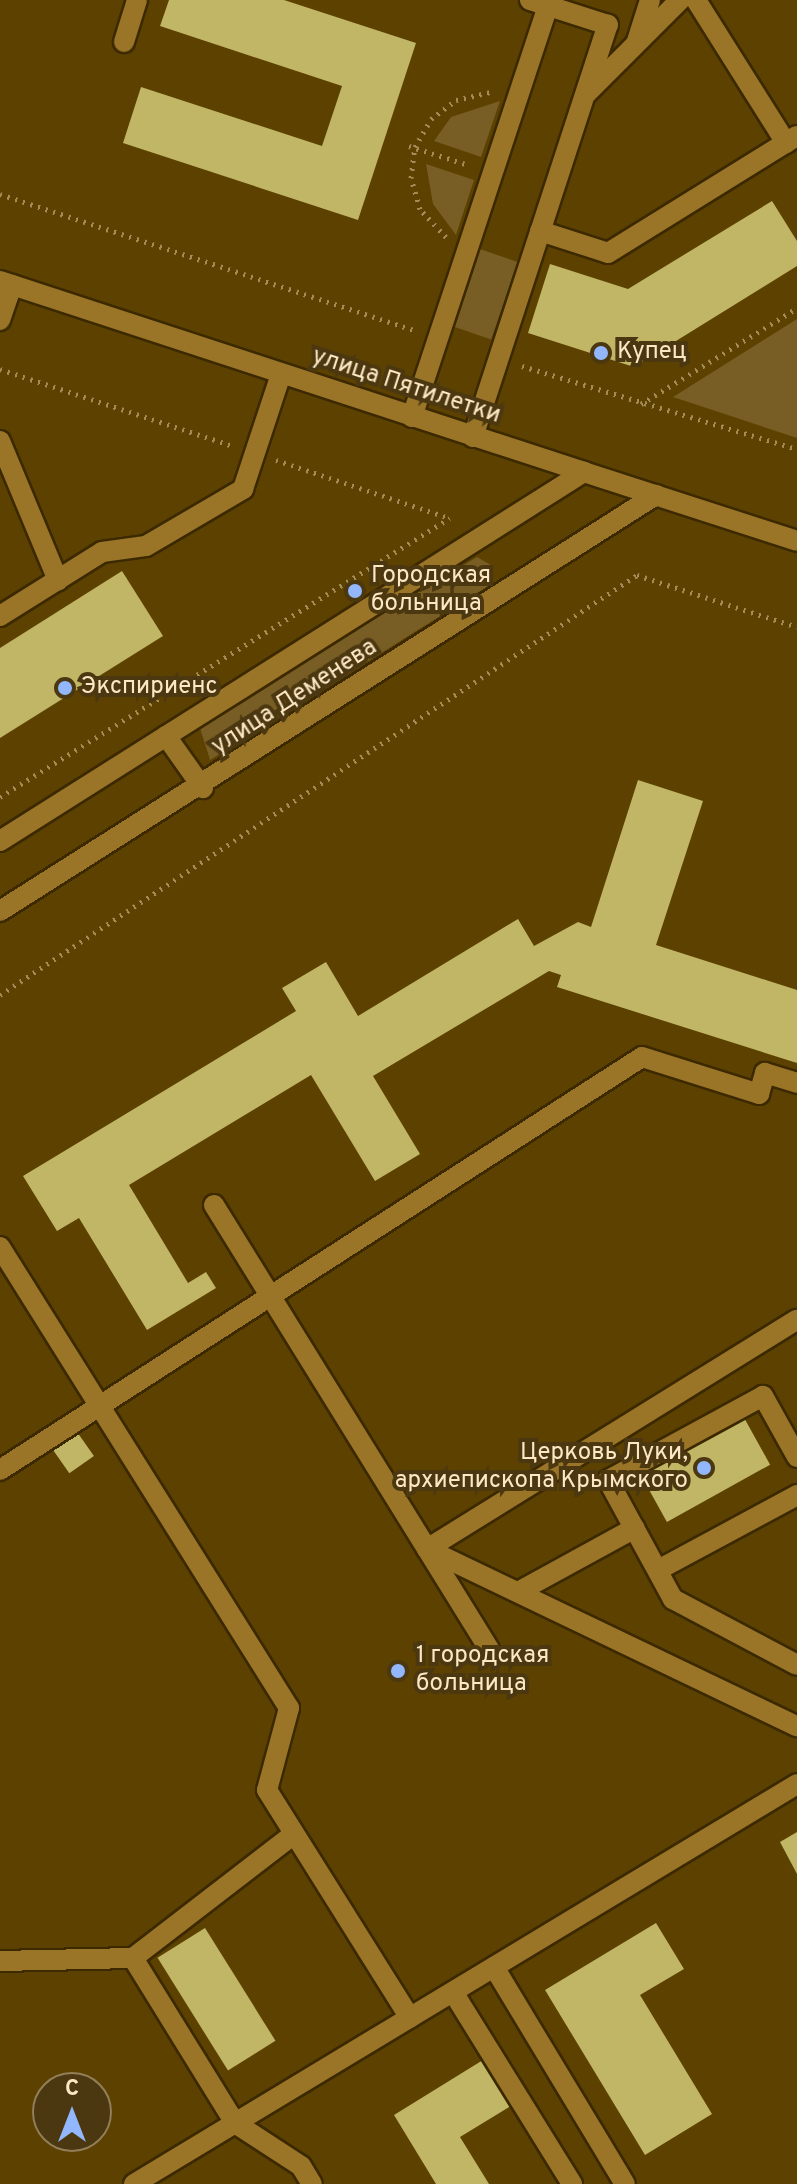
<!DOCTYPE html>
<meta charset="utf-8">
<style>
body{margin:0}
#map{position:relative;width:797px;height:2184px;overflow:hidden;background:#5c4100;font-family:Overpass,sans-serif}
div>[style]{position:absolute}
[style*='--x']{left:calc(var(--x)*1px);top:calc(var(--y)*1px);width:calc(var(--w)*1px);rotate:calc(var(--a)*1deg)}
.green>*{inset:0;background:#785d24;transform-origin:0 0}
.building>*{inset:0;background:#c0b665;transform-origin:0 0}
.path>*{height:5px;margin-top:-2.5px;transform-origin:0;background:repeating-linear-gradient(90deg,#a48c58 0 2px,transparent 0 8px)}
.roads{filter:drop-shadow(2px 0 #3c2900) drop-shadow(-2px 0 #3c2900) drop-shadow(0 2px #3c2900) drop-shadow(0 -2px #3c2900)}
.service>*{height:20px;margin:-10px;padding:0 10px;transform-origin:10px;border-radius:10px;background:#9a7527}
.tertiary>*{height:20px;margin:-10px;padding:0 10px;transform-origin:10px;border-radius:10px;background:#9a7527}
.secondary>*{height:20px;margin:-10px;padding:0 10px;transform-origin:10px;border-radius:10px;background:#9a7527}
.dots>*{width:22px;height:22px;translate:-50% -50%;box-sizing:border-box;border:4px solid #4c3810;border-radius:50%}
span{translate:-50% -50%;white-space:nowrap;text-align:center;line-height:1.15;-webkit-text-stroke:8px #4c3810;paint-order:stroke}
.poi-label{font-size:24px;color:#fce8c4}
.left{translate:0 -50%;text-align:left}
.right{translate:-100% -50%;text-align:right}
.street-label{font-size:24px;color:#fce8c4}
.north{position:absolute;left:32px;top:2072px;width:80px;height:80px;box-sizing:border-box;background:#4c3810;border:2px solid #927e58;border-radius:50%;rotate:0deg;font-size:22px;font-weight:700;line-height:32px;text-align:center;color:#fce8c4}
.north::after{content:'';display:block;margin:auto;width:28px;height:36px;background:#92b7fd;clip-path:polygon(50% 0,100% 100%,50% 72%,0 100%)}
</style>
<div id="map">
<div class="green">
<i style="clip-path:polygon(500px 101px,481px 157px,434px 141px,451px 117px)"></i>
<i style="clip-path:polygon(426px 164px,474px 180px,456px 235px,433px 204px)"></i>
<i style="left:480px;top:249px;width:40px;height:82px;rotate:19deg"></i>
<i style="clip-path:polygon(797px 319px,797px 438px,673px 397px)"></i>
<i style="clip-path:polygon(477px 557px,491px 565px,493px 583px,210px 760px,199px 725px)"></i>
</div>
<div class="building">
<i style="clip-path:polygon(169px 0,284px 0,416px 43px,358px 220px,123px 143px,141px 87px,322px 146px,342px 86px,160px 26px)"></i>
<i style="clip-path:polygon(772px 201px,797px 241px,797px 266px,634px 367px,528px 333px,550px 264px,628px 289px)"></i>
<i style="clip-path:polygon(122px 571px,163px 636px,0 738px,0 648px)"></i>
<i style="clip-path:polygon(638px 780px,703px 801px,656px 945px,797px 990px,797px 1063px,557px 987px,561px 975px,549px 971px,373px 1076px,420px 1154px,375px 1181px,311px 1075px,129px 1185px,188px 1283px,206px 1272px,216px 1288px,147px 1330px,79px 1218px,57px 1231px,23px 1176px,296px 1011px,282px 988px,326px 962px,358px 1016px,518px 919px,534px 946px,578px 922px,591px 927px)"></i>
<i style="left:742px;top:1414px;width:58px;height:118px;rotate:61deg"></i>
<i style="left:75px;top:1429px;width:33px;height:30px;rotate:55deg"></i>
<i style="clip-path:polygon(797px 1832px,797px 1874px,780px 1842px)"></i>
<i style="clip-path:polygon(656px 1923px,684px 1969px,640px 1995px,712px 2114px,645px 2155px,545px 1990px)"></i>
<i style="left:205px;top:1928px;width:133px;height:56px;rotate:58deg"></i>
<i style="clip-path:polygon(483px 2060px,511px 2106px,460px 2137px,489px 2184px,436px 2184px,394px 2115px)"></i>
</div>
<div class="path">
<i style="--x:409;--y:146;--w:63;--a:17.6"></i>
<i style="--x:0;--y:194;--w:436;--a:18.2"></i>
<i style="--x:446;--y:237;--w:38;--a:-133"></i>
<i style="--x:420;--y:209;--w:32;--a:-106"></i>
<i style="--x:411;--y:178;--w:31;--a:-83"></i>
<i style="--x:415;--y:147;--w:32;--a:-60"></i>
<i style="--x:431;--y:119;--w:31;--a:-37"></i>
<i style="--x:456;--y:100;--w:37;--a:-13"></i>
<i style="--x:522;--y:366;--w:287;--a:16.8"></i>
<i style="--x:0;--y:369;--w:245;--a:18.3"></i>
<i style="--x:641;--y:404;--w:183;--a:-31.6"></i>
<i style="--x:276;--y:460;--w:182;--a:18.5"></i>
<i style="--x:0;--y:797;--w:529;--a:-31.8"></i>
<i style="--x:0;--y:995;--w:763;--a:-33.4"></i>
<i style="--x:637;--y:575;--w:168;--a:18"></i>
</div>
<div class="roads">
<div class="service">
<i style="--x:696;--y:0;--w:169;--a:57.8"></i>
<i style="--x:637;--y:41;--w:43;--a:-72.4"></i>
<i style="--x:124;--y:42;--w:44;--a:-72.8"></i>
<i style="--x:587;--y:93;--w:132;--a:-45"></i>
<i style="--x:540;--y:231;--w:71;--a:17.9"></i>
<i style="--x:608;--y:253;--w:222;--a:-31.8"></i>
<i style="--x:0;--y:320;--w:37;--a:-71"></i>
<i style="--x:412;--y:417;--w:433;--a:-71.7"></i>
<i style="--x:473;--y:437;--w:434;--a:-71.9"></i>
<i style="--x:608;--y:25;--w:82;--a:-162.2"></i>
<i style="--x:0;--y:441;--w:151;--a:67.4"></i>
<i style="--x:0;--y:616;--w:120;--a:-32.1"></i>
<i style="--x:102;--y:552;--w:44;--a:-7.8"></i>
<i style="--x:146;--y:546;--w:113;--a:-30.4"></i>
<i style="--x:243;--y:489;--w:121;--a:-71.7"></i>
<i style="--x:214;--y:1205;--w:522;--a:58.23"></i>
<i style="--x:0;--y:1247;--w:544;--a:57.92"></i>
<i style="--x:289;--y:1708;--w:85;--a:105"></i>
<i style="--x:267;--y:1790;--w:269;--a:57.9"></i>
<i style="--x:797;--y:1457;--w:70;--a:-119.1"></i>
<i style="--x:763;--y:1396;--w:176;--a:151.5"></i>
<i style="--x:608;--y:1480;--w:136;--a:61.4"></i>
<i style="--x:673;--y:1599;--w:140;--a:28"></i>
<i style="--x:0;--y:1470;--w:763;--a:-32.75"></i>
<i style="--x:642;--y:1057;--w:123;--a:17.5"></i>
<i style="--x:759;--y:1094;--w:22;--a:-74"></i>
<i style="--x:765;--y:1073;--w:34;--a:17"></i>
<i style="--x:427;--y:1549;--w:435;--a:-31.8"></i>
<i style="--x:427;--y:1549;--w:410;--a:25.6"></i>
<i style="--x:658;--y:1570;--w:158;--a:-28.3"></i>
<i style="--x:518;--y:1592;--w:133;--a:-28.7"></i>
<i style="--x:133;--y:1958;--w:194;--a:58.3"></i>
<i style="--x:235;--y:2123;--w:79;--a:33.1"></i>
<i style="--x:301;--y:2166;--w:21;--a:59"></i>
<i style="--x:0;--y:1961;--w:133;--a:-1.3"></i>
<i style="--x:133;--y:1958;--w:203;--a:-37.6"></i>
<i style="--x:494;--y:1967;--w:253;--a:58.9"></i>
<i style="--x:453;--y:1992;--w:226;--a:58.2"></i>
<i style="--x:134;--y:2184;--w:774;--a:-31.1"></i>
</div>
<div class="tertiary">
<i style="--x:0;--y:281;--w:614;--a:18.11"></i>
</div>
<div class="secondary">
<i style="--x:166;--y:736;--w:64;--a:54.6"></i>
<i style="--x:0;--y:841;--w:691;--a:-32.29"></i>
<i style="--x:584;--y:472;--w:224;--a:17.9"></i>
<i style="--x:0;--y:911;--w:777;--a:-32.38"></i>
</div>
</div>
<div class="dots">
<i style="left:601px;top:353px;background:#92b7fd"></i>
<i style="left:355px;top:591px;background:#92b7fd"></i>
<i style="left:65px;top:688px;background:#92b7fd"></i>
<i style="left:704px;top:1468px;background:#92b7fd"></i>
<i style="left:398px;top:1671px;background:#92b7fd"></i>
</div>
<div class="poi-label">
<span class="left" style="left:617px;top:353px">Купец</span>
<span class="left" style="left:371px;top:591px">Городская<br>больница</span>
<span class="left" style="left:81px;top:688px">Экспириенс</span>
<span class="right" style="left:688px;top:1468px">Церковь Луки,<br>архиепископа Крымского</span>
<span class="left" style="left:416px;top:1671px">1 городская<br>больница</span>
</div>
<div class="street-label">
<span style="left:406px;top:387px;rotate:18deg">улица Пятилетки</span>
<span style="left:295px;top:698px;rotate:-33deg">улица Деменева</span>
</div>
<div class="north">С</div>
</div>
